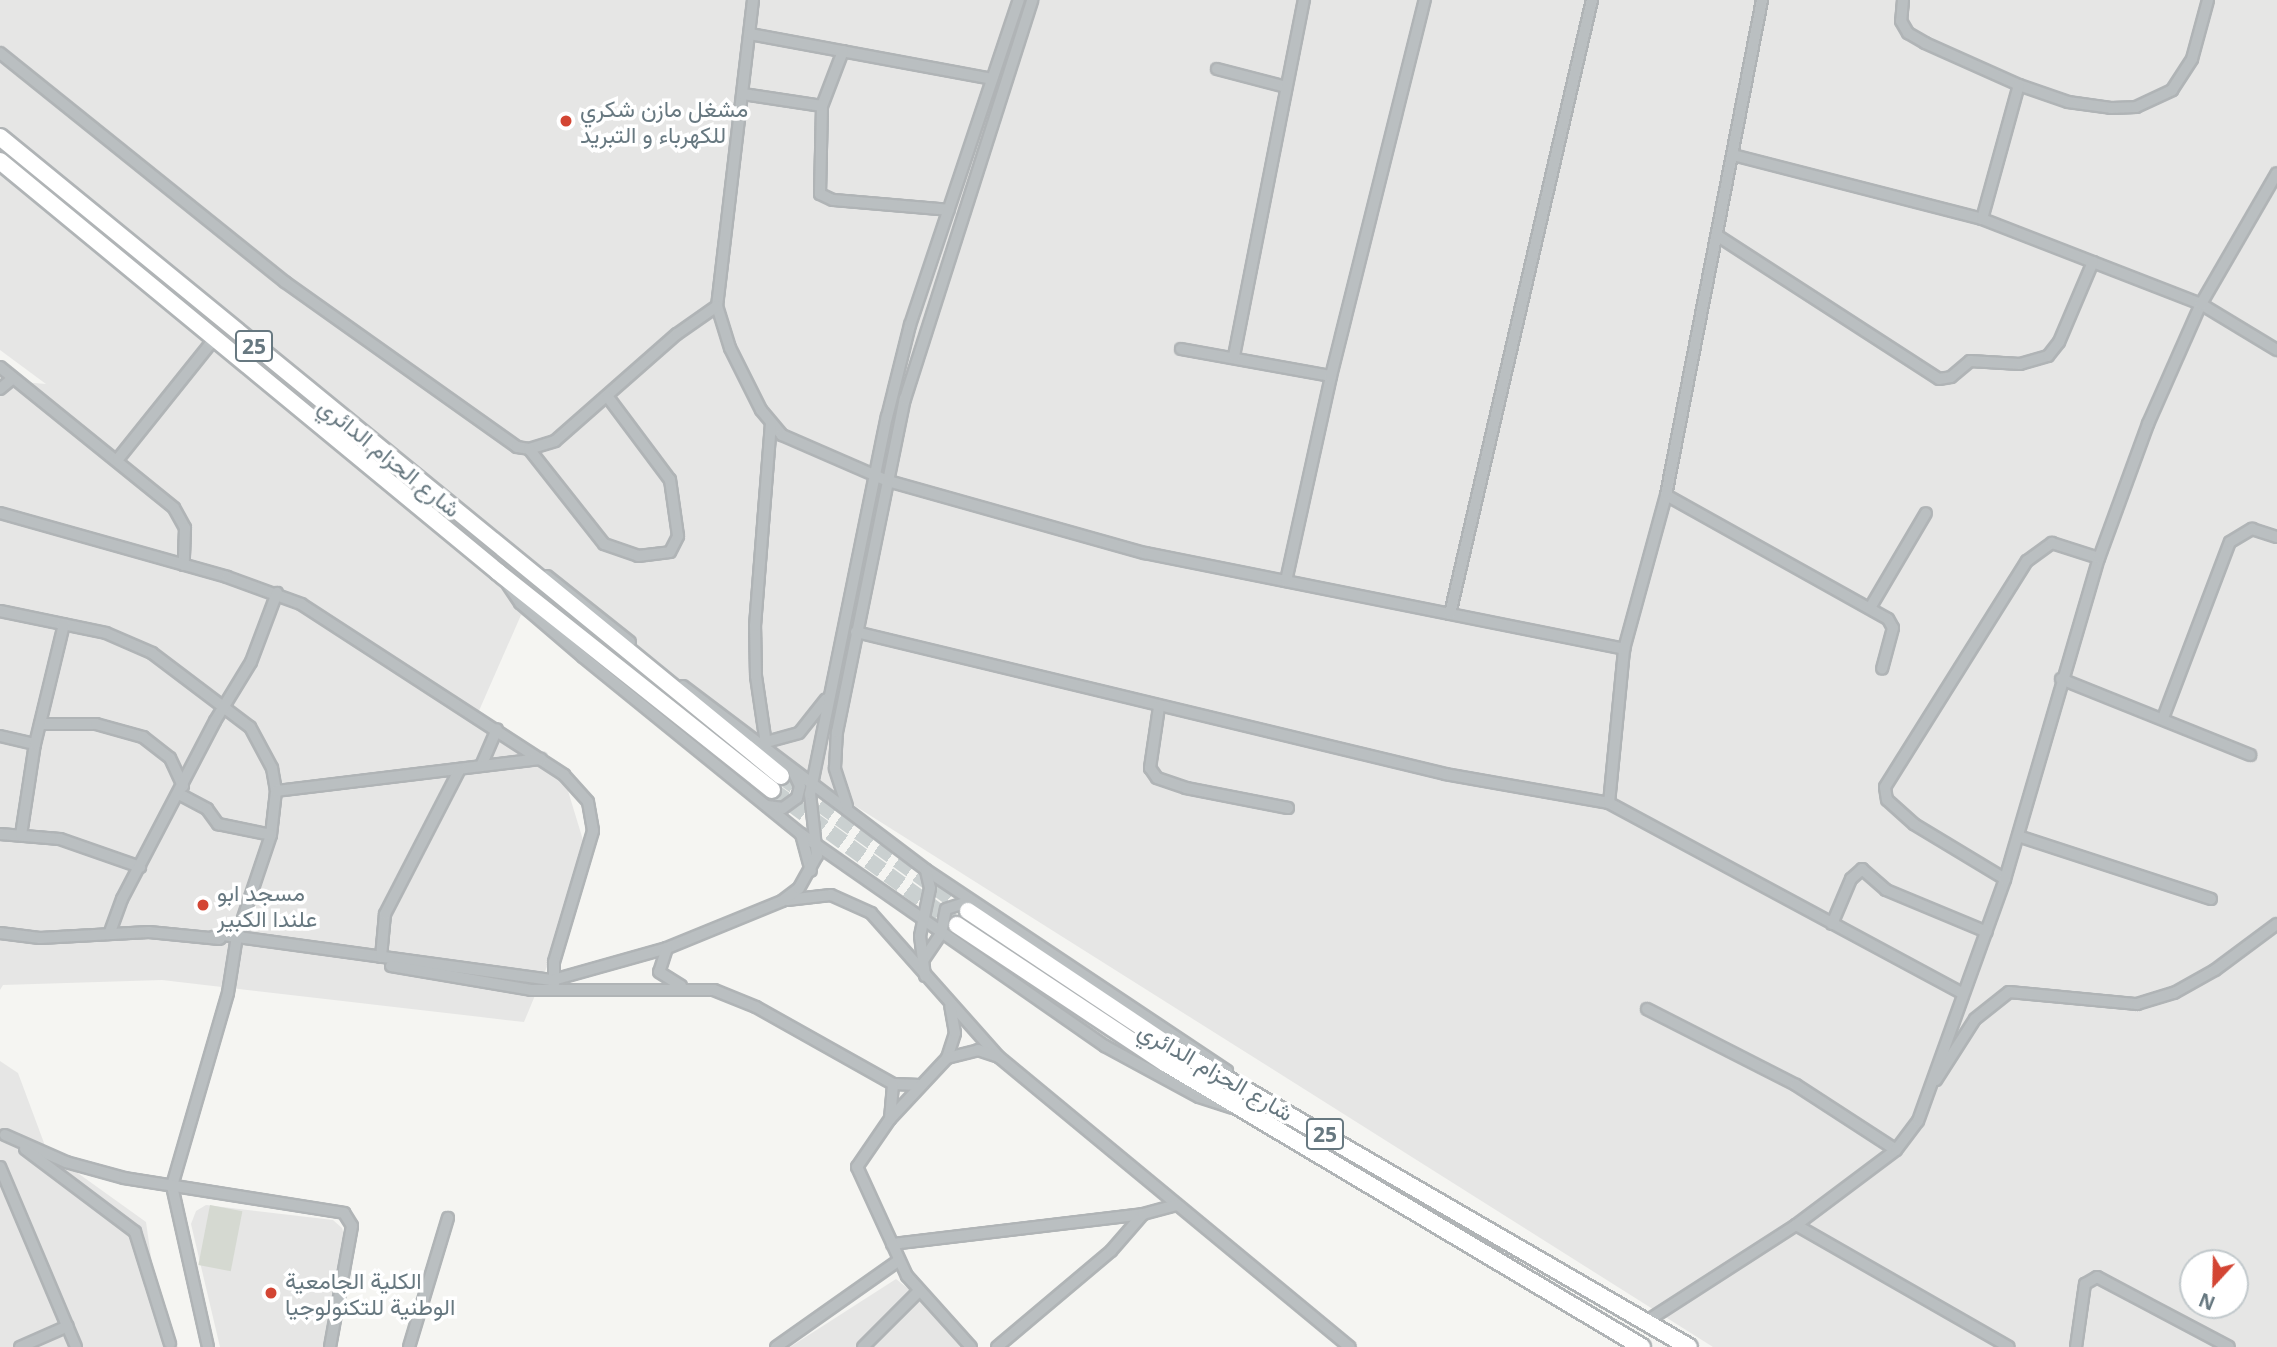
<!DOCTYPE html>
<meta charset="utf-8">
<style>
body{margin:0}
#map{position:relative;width:2277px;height:1347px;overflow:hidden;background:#f5f5f2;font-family:"Noto Sans",Vazirmatn,sans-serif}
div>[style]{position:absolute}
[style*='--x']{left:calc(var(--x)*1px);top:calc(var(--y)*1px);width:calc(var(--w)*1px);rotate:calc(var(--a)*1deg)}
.built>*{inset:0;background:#e6e6e5}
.green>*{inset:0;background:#d5d9d1;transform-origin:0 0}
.highway-tunnel>*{height:16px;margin-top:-8px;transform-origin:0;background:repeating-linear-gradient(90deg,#cad0d0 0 16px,transparent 0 24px)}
.roads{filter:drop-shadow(2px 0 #b0b4b6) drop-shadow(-2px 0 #b0b4b6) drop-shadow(0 2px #b0b4b6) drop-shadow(0 -2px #b0b4b6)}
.minor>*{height:10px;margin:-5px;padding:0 5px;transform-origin:5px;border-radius:5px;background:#babfc1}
.highway>*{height:16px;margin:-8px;padding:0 8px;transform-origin:8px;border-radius:8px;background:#fff}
.dots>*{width:19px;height:19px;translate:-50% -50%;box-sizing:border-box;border:4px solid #fff;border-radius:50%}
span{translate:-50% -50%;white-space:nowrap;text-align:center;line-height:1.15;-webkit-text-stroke:7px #fff;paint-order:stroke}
.shield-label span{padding:2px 5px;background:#fff;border:2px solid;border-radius:5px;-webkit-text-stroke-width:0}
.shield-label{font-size:21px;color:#677880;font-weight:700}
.poi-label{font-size:23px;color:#677880}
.left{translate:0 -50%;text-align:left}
.street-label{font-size:23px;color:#677880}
.north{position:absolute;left:2179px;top:1249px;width:70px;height:70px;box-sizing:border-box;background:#fff;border:2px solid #c2c9cc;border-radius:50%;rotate:202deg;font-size:19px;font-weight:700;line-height:28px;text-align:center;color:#677880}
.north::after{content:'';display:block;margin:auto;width:24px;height:32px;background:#d34533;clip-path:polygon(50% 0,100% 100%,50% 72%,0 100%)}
</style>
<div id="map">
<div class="built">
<i style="clip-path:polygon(evenodd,0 0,2277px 0,2277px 1347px,1713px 1347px,814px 780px,521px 615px,478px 713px,565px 781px,590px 863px,524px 1022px,162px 980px,3px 985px,0 990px,0 380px,46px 384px,0 350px,0 0,2193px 1263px,2235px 1263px,2235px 1305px,2193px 1305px,2193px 1263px)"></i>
<i style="clip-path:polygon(0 1061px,18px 1073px,47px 1151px,146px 1222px,164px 1347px,0 1347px)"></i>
<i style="clip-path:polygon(206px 1205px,333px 1220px,342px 1228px,345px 1239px,325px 1347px,220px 1347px,191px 1224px,196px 1211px)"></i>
<i style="clip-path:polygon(896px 1279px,976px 1343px,973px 1347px,790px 1347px)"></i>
</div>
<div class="green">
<i style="left:210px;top:1205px;width:33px;height:61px;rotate:11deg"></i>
</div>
<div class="highway-tunnel">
<i style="--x:781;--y:776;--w:231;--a:35.8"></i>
<i style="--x:772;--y:790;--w:229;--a:36.1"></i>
</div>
<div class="roads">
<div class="minor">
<i style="--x:753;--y:0;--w:308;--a:96.7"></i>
<i style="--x:717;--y:306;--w:44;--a:72.8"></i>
<i style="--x:730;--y:348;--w:69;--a:63.4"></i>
<i style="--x:761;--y:410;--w:33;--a:50"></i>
<i style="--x:782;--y:435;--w:116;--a:23.5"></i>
<i style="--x:888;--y:481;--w:267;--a:15.7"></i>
<i style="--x:1145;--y:553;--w:489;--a:11.3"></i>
<i style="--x:1903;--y:0;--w:21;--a:95"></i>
<i style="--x:1901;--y:21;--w:14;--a:60"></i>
<i style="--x:1908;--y:33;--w:20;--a:30"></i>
<i style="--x:1925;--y:43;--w:103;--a:24.1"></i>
<i style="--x:2019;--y:85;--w:52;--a:19.1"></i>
<i style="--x:2068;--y:102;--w:43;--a:7.9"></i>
<i style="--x:2111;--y:108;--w:25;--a:-2"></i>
<i style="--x:2136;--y:107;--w:40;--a:-25"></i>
<i style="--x:2172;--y:90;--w:37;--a:-57"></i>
<i style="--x:2192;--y:59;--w:61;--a:-74.8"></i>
<i style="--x:750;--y:34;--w:246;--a:10.5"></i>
<i style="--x:843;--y:51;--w:59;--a:110.9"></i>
<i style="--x:822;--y:106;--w:88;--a:91.3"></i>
<i style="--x:820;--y:194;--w:14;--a:25"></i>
<i style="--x:833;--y:200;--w:116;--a:4.9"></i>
<i style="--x:0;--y:53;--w:366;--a:38.8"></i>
<i style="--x:285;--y:282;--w:285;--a:35.4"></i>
<i style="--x:517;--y:447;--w:12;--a:9"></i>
<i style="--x:529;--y:449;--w:27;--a:-17"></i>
<i style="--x:555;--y:441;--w:162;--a:-41.3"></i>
<i style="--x:677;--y:334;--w:49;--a:-35"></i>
<i style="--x:1217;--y:69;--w:71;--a:14.6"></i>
<i style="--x:743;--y:94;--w:80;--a:8.6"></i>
<i style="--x:1733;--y:155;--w:257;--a:14.4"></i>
<i style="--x:1982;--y:219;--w:235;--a:21.2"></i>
<i style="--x:2201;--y:304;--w:89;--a:31.2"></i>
<i style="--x:1982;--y:219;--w:139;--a:-74.6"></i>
<i style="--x:1718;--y:236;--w:263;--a:32.9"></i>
<i style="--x:1939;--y:379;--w:12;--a:-9"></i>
<i style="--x:1951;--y:377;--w:25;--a:-40"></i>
<i style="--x:1970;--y:361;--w:50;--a:3.4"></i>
<i style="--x:2020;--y:364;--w:29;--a:-16"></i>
<i style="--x:2048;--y:356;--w:18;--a:-52"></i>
<i style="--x:2059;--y:342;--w:87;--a:-67"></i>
<i style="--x:1181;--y:349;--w:152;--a:10.2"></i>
<i style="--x:1234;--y:356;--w:363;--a:-78.9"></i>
<i style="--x:0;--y:367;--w:224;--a:39"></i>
<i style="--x:174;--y:508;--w:23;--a:61"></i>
<i style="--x:185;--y:528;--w:37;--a:92"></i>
<i style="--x:0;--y:389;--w:17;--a:-40"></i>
<i style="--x:529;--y:449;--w:121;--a:51.7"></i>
<i style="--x:604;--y:544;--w:36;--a:19"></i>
<i style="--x:638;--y:556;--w:32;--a:-7"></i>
<i style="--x:670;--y:552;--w:18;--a:-63"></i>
<i style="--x:678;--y:536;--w:57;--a:-98.1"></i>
<i style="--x:670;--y:480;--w:104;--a:-126.8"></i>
<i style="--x:118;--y:459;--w:154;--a:-51.3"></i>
<i style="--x:1666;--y:495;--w:254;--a:29.2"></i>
<i style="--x:1888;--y:619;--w:10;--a:61"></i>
<i style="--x:1893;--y:628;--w:42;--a:105"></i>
<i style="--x:0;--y:513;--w:236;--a:15.7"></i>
<i style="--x:227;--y:577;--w:79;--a:20"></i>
<i style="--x:301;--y:604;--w:314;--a:33"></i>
<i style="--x:564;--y:775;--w:36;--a:48"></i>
<i style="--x:588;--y:802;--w:29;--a:80"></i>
<i style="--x:593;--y:831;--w:137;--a:106.6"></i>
<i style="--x:554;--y:962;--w:22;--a:90"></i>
<i style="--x:547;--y:576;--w:106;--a:38.5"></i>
<i style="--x:1286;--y:581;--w:210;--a:-77.6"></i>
<i style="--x:1331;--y:376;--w:388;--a:-76"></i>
<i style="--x:508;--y:585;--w:22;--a:56"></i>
<i style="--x:520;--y:603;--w:83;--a:40.6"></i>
<i style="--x:583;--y:657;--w:281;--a:39.1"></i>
<i style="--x:801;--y:834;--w:371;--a:34.9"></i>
<i style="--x:1105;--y:1046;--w:107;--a:28.5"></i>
<i style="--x:1199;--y:1097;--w:35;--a:18"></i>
<i style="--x:1870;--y:608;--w:110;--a:-59.5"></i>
<i style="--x:0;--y:611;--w:108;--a:11.7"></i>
<i style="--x:106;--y:633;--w:50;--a:23.5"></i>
<i style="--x:152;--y:653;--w:123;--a:37.1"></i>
<i style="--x:250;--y:727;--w:47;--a:61.8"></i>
<i style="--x:272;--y:768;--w:23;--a:80"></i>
<i style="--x:276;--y:791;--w:44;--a:96.5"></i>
<i style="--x:271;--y:835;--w:107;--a:108.6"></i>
<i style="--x:237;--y:936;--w:58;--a:99"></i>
<i style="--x:228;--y:993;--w:201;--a:106.2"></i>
<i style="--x:172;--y:1186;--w:165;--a:77.4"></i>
<i style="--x:1450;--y:614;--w:630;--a:-76.98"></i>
<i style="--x:856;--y:632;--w:606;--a:13.55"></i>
<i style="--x:1445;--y:774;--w:167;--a:10"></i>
<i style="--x:1609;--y:803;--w:402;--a:28.3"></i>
<i style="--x:2061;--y:679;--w:204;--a:21.9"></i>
<i style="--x:683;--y:686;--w:305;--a:37.1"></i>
<i style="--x:926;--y:870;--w:362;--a:33.7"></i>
<i style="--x:1159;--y:707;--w:62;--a:98.4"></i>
<i style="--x:1150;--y:768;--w:12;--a:55"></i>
<i style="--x:1157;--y:778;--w:31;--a:19"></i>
<i style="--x:1186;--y:788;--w:104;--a:11.1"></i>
<i style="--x:2163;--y:718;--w:188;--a:-69.2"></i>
<i style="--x:2230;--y:542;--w:26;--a:-31"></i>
<i style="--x:2252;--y:529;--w:26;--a:18"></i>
<i style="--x:40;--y:724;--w:56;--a:0"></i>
<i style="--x:96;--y:724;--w:49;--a:15.5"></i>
<i style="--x:143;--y:737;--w:34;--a:38"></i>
<i style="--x:170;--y:758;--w:31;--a:65"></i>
<i style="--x:0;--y:736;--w:36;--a:13"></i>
<i style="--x:759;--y:744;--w:41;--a:-15.4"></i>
<i style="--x:799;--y:733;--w:43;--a:-51.5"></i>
<i style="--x:766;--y:744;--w:69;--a:-98.4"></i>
<i style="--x:756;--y:676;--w:50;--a:-91.1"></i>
<i style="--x:755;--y:626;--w:204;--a:-85.5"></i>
<i style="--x:481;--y:766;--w:40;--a:-66.6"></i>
<i style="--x:276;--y:791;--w:267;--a:-6.9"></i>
<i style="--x:179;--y:794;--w:32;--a:28"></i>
<i style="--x:207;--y:809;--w:19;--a:54"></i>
<i style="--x:218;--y:824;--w:54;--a:11.7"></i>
<i style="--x:1609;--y:803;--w:155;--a:-84.4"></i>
<i style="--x:1624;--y:649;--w:160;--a:-74.7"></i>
<i style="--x:1666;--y:495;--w:504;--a:-79.02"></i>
<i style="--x:767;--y:806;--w:16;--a:7"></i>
<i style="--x:783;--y:808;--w:17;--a:-36"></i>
<i style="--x:797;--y:798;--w:12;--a:-76"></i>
<i style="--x:800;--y:786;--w:14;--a:-115"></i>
<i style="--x:847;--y:806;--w:40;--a:-108"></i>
<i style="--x:835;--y:768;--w:36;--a:-87"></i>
<i style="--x:837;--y:732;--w:340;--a:-78.5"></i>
<i style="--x:905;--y:399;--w:419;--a:-72.3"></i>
<i style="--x:0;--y:834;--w:60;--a:4.8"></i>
<i style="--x:60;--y:839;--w:85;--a:19.3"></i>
<i style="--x:801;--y:834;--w:38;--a:75"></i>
<i style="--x:21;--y:835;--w:92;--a:-81.3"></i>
<i style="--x:35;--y:744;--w:123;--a:-76.4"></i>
<i style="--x:2018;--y:836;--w:203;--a:18.1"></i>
<i style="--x:2005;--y:879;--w:106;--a:-148.9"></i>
<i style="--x:1914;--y:824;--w:36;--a:-138"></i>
<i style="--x:1887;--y:800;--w:13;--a:-99"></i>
<i style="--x:1885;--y:787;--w:267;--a:-57.9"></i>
<i style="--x:2027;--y:561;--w:31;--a:-36"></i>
<i style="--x:2052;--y:543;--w:49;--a:17.7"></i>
<i style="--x:787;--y:900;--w:44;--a:-6.5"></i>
<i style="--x:831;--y:895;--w:44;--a:24.2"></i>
<i style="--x:871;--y:913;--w:193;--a:48.4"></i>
<i style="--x:999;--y:1057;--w:455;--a:39.6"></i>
<i style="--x:1832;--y:924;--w:49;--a:-67.1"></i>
<i style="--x:1851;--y:879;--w:15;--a:-42"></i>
<i style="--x:1862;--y:869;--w:32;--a:41"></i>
<i style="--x:1886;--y:890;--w:109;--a:22.6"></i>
<i style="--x:110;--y:932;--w:35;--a:-70"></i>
<i style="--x:122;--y:899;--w:201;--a:-62.4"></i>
<i style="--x:215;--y:721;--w:69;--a:-58.6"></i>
<i style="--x:251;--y:662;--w:74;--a:-69.4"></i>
<i style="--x:0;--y:933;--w:40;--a:7.1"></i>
<i style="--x:40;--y:938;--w:109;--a:-3.2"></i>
<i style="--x:149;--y:932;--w:71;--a:5.6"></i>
<i style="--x:213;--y:937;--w:10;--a:-11"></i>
<i style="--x:223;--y:935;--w:333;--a:7.8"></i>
<i style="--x:553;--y:980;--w:118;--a:-15.7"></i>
<i style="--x:667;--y:948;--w:124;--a:-22.2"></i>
<i style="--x:782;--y:901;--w:21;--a:-37"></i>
<i style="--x:799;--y:888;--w:37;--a:-61"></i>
<i style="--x:817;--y:856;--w:62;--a:-96.4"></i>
<i style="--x:810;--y:794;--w:385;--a:-78.5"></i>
<i style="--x:887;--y:417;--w:95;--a:-76"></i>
<i style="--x:910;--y:325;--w:343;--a:-71.5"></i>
<i style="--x:667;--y:948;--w:25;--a:108"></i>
<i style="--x:659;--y:972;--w:26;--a:32"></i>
<i style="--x:381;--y:957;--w:43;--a:-84.7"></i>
<i style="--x:385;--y:914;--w:163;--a:-62.7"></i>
<i style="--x:924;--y:959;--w:30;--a:-56"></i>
<i style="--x:941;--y:934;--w:25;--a:-79"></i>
<i style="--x:946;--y:909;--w:26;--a:-18"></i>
<i style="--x:391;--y:966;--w:142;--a:9.7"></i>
<i style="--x:531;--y:990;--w:183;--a:0"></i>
<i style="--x:714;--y:990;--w:45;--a:22"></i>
<i style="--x:756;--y:1007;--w:157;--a:29.3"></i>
<i style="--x:893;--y:1084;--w:27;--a:2"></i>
<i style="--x:925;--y:976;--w:40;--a:-97.1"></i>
<i style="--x:920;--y:936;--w:49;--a:-78.2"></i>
<i style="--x:930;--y:888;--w:18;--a:-103"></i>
<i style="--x:1647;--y:1009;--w:167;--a:27"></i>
<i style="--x:1796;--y:1085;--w:119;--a:33"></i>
<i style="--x:947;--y:1058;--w:26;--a:-72"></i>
<i style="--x:955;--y:1033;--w:27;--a:-100"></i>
<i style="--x:1936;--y:1080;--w:72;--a:-57.4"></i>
<i style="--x:1975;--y:1019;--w:43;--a:-38.5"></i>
<i style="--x:2009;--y:992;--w:129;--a:5.4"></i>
<i style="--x:2137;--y:1004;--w:39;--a:-17"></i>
<i style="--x:2174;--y:993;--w:47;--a:-29.3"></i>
<i style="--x:2215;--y:970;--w:77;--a:-36.6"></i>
<i style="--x:890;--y:1119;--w:35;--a:-85"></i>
<i style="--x:5;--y:1135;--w:67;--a:23.9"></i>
<i style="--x:66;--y:1162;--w:60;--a:15.4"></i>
<i style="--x:124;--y:1178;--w:223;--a:9"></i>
<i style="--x:344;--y:1213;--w:15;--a:58"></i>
<i style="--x:352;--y:1226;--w:123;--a:100.3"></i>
<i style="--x:25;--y:1149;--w:138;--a:37"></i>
<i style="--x:135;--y:1232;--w:117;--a:72.6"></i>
<i style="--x:0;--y:1167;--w:195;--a:67.1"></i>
<i style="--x:1796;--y:1225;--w:245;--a:29.8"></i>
<i style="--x:892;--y:1244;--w:253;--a:-6.8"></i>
<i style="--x:1647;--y:1321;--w:177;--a:-32.8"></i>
<i style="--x:1796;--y:1225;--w:125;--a:-36.9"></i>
<i style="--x:1896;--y:1150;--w:36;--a:-53"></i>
<i style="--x:1918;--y:1121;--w:257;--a:-70.2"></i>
<i style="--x:2005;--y:879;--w:334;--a:-73.7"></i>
<i style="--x:2099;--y:558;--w:143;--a:-69.9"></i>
<i style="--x:2148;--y:424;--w:131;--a:-66.2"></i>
<i style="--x:2201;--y:304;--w:151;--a:-59.9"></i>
<i style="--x:20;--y:1347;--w:52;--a:-23.6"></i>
<i style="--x:409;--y:1347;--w:135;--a:-73.2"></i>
<i style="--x:776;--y:1347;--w:149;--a:-35.2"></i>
<i style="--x:863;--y:1347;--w:78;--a:-45"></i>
<i style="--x:971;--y:1347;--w:96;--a:-132"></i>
<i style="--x:907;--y:1276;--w:120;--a:-114.6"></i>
<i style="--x:857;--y:1167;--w:58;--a:-55.5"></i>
<i style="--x:890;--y:1119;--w:83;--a:-46.9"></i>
<i style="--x:947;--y:1058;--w:32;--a:-14"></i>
<i style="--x:978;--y:1050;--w:19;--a:18"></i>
<i style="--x:997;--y:1347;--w:149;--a:-40.1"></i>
<i style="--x:1111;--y:1251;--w:49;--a:-49.1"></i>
<i style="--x:1143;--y:1214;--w:35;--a:-15"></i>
<i style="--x:2076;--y:1347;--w:64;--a:-81.9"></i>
<i style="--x:2085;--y:1284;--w:14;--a:-30"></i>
<i style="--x:2097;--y:1277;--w:149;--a:27.9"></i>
</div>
<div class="highway">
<i style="--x:0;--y:137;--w:1009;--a:39.29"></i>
<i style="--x:0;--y:161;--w:646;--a:39.53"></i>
<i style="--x:498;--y:572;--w:350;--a:38.5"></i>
<i style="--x:968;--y:911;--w:247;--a:33.8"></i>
<i style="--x:1173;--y:1048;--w:596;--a:30.09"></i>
<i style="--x:957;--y:925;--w:250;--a:33.6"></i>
<i style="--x:1165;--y:1063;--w:555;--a:30.77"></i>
</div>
</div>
<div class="dots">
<i style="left:566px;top:121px;background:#d34533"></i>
<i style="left:203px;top:905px;background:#d34533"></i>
<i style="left:271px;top:1293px;background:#d34533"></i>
</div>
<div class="shield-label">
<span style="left:254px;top:346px">25</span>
<span style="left:1325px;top:1134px">25</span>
</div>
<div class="poi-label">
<span class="left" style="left:580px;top:121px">مشغل مازن شكري<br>للكهرباء و التبريد</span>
<span class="left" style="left:217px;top:905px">مسجد ابو<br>علندا الكبير</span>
<span class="left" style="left:285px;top:1293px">الكلية الجامعية<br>الوطنية للتكنولوجيا</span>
</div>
<div class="street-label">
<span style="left:390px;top:457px;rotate:39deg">شارع الحزام الدائري</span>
<span style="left:1216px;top:1071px;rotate:30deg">شارع الحزام الدائري</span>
</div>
<div class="north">N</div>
</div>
